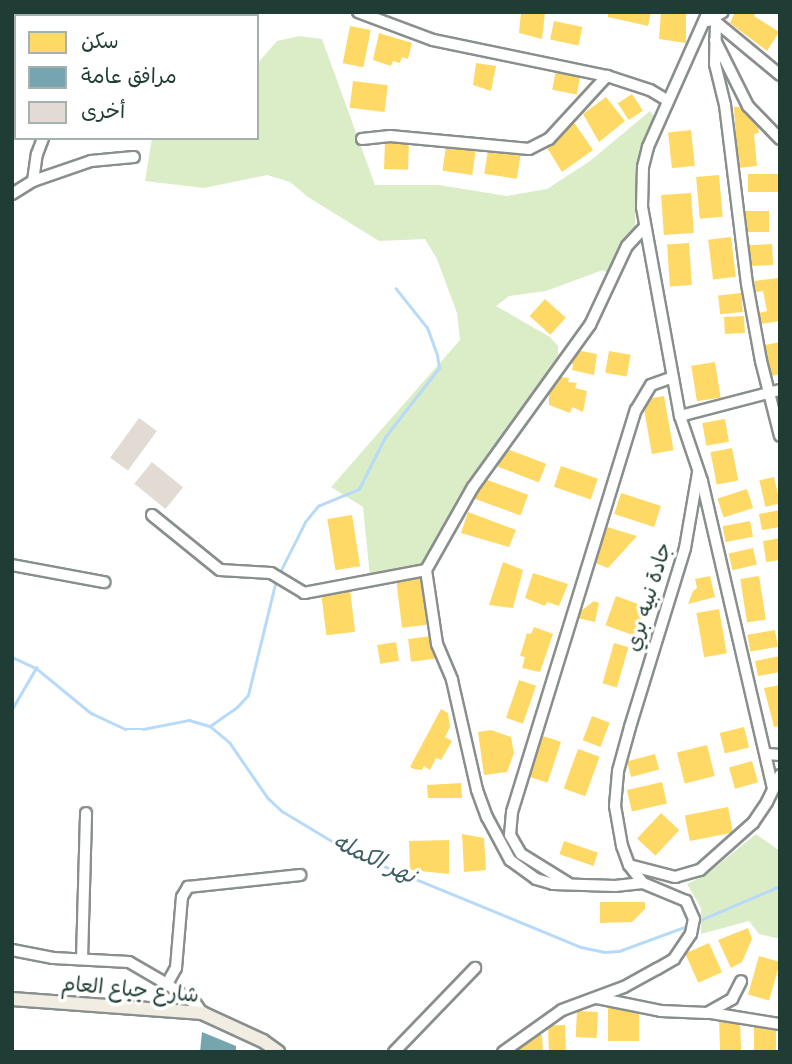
<!DOCTYPE html>
<meta charset="utf-8">
<style>
body{margin:0}
#map{position:relative;width:792px;height:1064px;overflow:hidden;background:#fff;font-family:Mynerve,"Playpen Sans Arabic",sans-serif}
div>[style]{position:absolute}
[style*='--x']{left:calc(var(--x)*1px);top:calc(var(--y)*1px);width:calc(var(--w)*1px);rotate:calc(var(--a)*1deg)}
.green>*{inset:0;background:#daedc7}
.homes>*{inset:0;background:#ffd966;transform-origin:0 0}
.public>*{inset:0;background:#76a5af}
.stream>*{height:2.5px;margin:-1.25px;padding:0 1.25px;transform-origin:1.25px;border-radius:1.25px;background:#b8daf9}
.building>*{inset:0;background:#e2dbd3;transform-origin:0 0}
.roads{filter:drop-shadow(2px 0 #898f8d) drop-shadow(-2px 0 #898f8d) drop-shadow(0 2px #898f8d) drop-shadow(0 -2px #898f8d)}
.minor>*{height:10px;margin:-5px;padding:0 5px;transform-origin:5px;border-radius:5px;background:#fff}
.major>*{height:12px;margin:-6px;padding:0 6px;transform-origin:6px;border-radius:6px;background:#f1ede2}
span{translate:-50% -50%;white-space:nowrap;text-align:center;line-height:1.15;-webkit-text-stroke:7px #fff;paint-order:stroke}
.street-label{font-size:21px;color:#1f3d34}
.water-label{font-size:23px;color:#3e6064;font-style:italic}
.frame{position:absolute;inset:0;border:14px solid #1f3d34;pointer-events:none}
.legend{position:absolute;left:14px;top:14px;width:245px;height:126px;box-sizing:border-box;background:#fff;border:2px solid #a5b1ae;margin:0;padding:9px 12px;list-style:none;font-size:21px;color:#1f3d34}
.legend li{display:flex;align-items:center;gap:14px;height:35px}
.legend b{width:35px;border:2px solid #a5b1ae}
</style>
<div id="map">
<div class="green">
<i style="clip-path:polygon(300px 36px,322px 39px,375px 185px,439px 185px,507px 196px,547px 189px,590px 161px,650px 111px,655px 118px,637px 174px,635px 227px,609px 274px,603px 270px,546px 291px,509px 296px,496px 306px,550px 337px,558px 346px,558px 355px,533px 398px,458px 497px,423px 563px,417px 568px,370px 577px,363px 507px,331px 487px,460px 340px,457px 313px,437px 259px,425px 239px,379px 241px,308px 197px,290px 182px,267px 175px,204px 188px,145px 181px,152px 138px,257px 138px,257px 64px,277px 41px)"></i>
<i style="clip-path:polygon(756px 834px,780px 851px,780px 939px,759px 934px,749px 921px,701px 934px,701px 908px,687px 884px,707px 874px)"></i>
</div>
<div class="homes">
<i style="left:161px;top:12px;width:45px;height:4px"></i>
<i style="clip-path:polygon(521px 12px,545px 12px,542px 39px,519px 33px)"></i>
<i style="clip-path:polygon(608px 12px,651px 12px,648px 26px,608px 17px)"></i>
<i style="clip-path:polygon(661px 12px,686px 12px,686px 43px,659px 39px)"></i>
<i style="clip-path:polygon(735px 12px,757px 12px,754px 16px,779px 32px,767px 51px,730px 23px)"></i>
<i style="left:554px;top:21px;width:29px;height:19px;rotate:12deg"></i>
<i style="left:350px;top:26px;width:21px;height:38px;rotate:11deg"></i>
<i style="clip-path:polygon(379px 33px,412px 43px,408px 59px,402px 57px,400px 63px,393px 61px,391px 66px,373px 60px)"></i>
<i style="clip-path:polygon(476px 63px,496px 66px,491px 91px,473px 85px)"></i>
<i style="left:556px;top:70px;width:25px;height:20px;rotate:11deg"></i>
<i style="left:353px;top:81px;width:35px;height:27px;rotate:7deg"></i>
<i style="left:12px;top:89px;width:4px;height:24px;rotate:14deg"></i>
<i style="left:632px;top:94px;width:20px;height:17px;rotate:57deg"></i>
<i style="clip-path:polygon(606px 97px,625px 121px,599px 142px,583px 114px)"></i>
<i style="clip-path:polygon(734px 107px,740px 107px,758px 128px,759px 133px,754px 134px,757px 166px,738px 168px)"></i>
<i style="clip-path:polygon(573px 121px,593px 150px,562px 172px,546px 146px)"></i>
<i style="left:691px;top:130px;width:36px;height:23px;rotate:84deg"></i>
<i style="left:385px;top:141px;width:24px;height:28px;rotate:2deg"></i>
<i style="left:446px;top:146px;width:30px;height:25px;rotate:8deg"></i>
<i style="left:488px;top:150px;width:33px;height:24px;rotate:9deg"></i>
<i style="left:780px;top:174px;width:18px;height:32px;rotate:90deg"></i>
<i style="left:719px;top:175px;width:42px;height:23px;rotate:85deg"></i>
<i style="left:691px;top:193px;width:40px;height:30px;rotate:86deg"></i>
<i style="left:769px;top:211px;width:21px;height:25px;rotate:90deg"></i>
<i style="left:731px;top:237px;width:40px;height:23px;rotate:83deg"></i>
<i style="left:689px;top:243px;width:42px;height:22px;rotate:86deg"></i>
<i style="left:772px;top:244px;width:21px;height:25px;rotate:87deg"></i>
<i style="clip-path:polygon(778px 278px,780px 321px,761px 324px,759px 313px,767px 311px,763px 291px,756px 292px,754px 281px)"></i>
<i style="left:741px;top:293px;width:19px;height:23px;rotate:84deg"></i>
<i style="left:545px;top:299px;width:28px;height:23px;rotate:42deg"></i>
<i style="left:744px;top:316px;width:17px;height:20px;rotate:87deg"></i>
<i style="clip-path:polygon(780px 342px,780px 374px,771px 376px,765px 345px)"></i>
<i style="clip-path:polygon(576px 350px,597px 354px,594px 375px,572px 370px,573px 364px,570px 363px)"></i>
<i style="left:609px;top:351px;width:22px;height:22px;rotate:10deg"></i>
<i style="left:715px;top:362px;width:36px;height:24px;rotate:81deg"></i>
<i style="clip-path:polygon(559px 377px,569px 378px,568px 382px,577px 383px,575px 388px,587px 391px,583px 412px,572px 407px,570px 413px,549px 405px,549px 388px)"></i>
<i style="left:664px;top:396px;width:55px;height:22px;rotate:80deg"></i>
<i style="left:725px;top:419px;width:23px;height:23px;rotate:80deg"></i>
<i style="left:505px;top:448px;width:44px;height:20px;rotate:21deg"></i>
<i style="left:732px;top:448px;width:33px;height:22px;rotate:79deg"></i>
<i style="left:561px;top:466px;width:39px;height:22px;rotate:19deg"></i>
<i style="left:774px;top:477px;width:27px;height:15px;rotate:77deg"></i>
<i style="left:482px;top:478px;width:49px;height:22px;rotate:20deg"></i>
<i style="left:747px;top:489px;width:20px;height:31px;rotate:72deg"></i>
<i style="left:621px;top:493px;width:42px;height:22px;rotate:18deg"></i>
<i style="clip-path:polygon(780px 510px,780px 527px,762px 530px,759px 514px)"></i>
<i style="clip-path:polygon(468px 512px,516px 530px,509px 547px,461px 533px)"></i>
<i style="left:352px;top:515px;width:52px;height:25px;rotate:81deg"></i>
<i style="left:750px;top:521px;width:16px;height:28px;rotate:79deg"></i>
<i style="clip-path:polygon(607px 527px,637px 536px,608px 568px,595px 563px)"></i>
<i style="clip-path:polygon(780px 538px,780px 560px,766px 562px,763px 541px)"></i>
<i style="left:753px;top:548px;width:17px;height:25px;rotate:77deg"></i>
<i style="clip-path:polygon(503px 562px,523px 570px,513px 608px,489px 605px)"></i>
<i style="clip-path:polygon(533px 573px,568px 584px,559px 606px,547px 602px,545px 606px,525px 598px)"></i>
<i style="clip-path:polygon(710px 576px,715px 597px,688px 604px,693px 591px,697px 588px,695px 579px)"></i>
<i style="left:759px;top:576px;width:44px;height:19px;rotate:81deg"></i>
<i style="left:421px;top:577px;width:48px;height:25px;rotate:83deg"></i>
<i style="left:350px;top:590px;width:42px;height:29px;rotate:83deg"></i>
<i style="left:616px;top:596px;width:32px;height:31px;rotate:20deg"></i>
<i style="clip-path:polygon(594px 601px,599px 603px,595px 622px,577px 618px,578px 613px)"></i>
<i style="left:719px;top:609px;width:45px;height:23px;rotate:80deg"></i>
<i style="clip-path:polygon(534px 627px,553px 634px,540px 672px,522px 668px,525px 657px,520px 656px,527px 633px,531px 634px)"></i>
<i style="left:775px;top:630px;width:17px;height:28px;rotate:80deg"></i>
<i style="left:432px;top:636px;width:23px;height:24px;rotate:83deg"></i>
<i style="left:396px;top:642px;width:19px;height:19px;rotate:81deg"></i>
<i style="left:614px;top:643px;width:15px;height:42px;rotate:16deg"></i>
<i style="clip-path:polygon(780px 656px,780px 672px,758px 676px,755px 661px)"></i>
<i style="left:519px;top:680px;width:18px;height:40px;rotate:19deg"></i>
<i style="clip-path:polygon(780px 685px,780px 726px,774px 727px,764px 688px)"></i>
<i style="clip-path:polygon(441px 709px,448px 713px,450px 727px,445px 737px,452px 741px,441px 760px,436px 758px,430px 770px,424px 766px,422px 770px,414px 769px,410px 767px)"></i>
<i style="left:592px;top:716px;width:19px;height:26px;rotate:21deg"></i>
<i style="left:744px;top:727px;width:21px;height:25px;rotate:76deg"></i>
<i style="clip-path:polygon(491px 730px,511px 737px,514px 753px,507px 772px,484px 775px,478px 732px)"></i>
<i style="left:540px;top:735px;width:22px;height:43px;rotate:18deg"></i>
<i style="left:707px;top:745px;width:32px;height:31px;rotate:76deg"></i>
<i style="left:578px;top:749px;width:23px;height:42px;rotate:20deg"></i>
<i style="left:655px;top:754px;width:16px;height:29px;rotate:75deg"></i>
<i style="left:752px;top:761px;width:22px;height:24px;rotate:74deg"></i>
<i style="left:662px;top:782px;width:22px;height:36px;rotate:77deg"></i>
<i style="clip-path:polygon(461px 783px,462px 798px,428px 798px,427px 785px)"></i>
<i style="left:728px;top:807px;width:26px;height:44px;rotate:79deg"></i>
<i style="left:661px;top:813px;width:25px;height:35px;rotate:43deg"></i>
<i style="clip-path:polygon(462px 834px,484px 838px,486px 870px,464px 872px)"></i>
<i style="clip-path:polygon(449px 840px,449px 874px,410px 870px,409px 841px)"></i>
<i style="left:564px;top:841px;width:36px;height:14px;rotate:19deg"></i>
<i style="clip-path:polygon(600px 902px,645px 902px,645px 909px,632px 922px,600px 923px)"></i>
<i style="clip-path:polygon(748px 928px,752px 939px,742px 962px,731px 968px,718px 940px)"></i>
<i style="left:709px;top:943px;width:32px;height:26px;rotate:66deg"></i>
<i style="left:759px;top:956px;width:22px;height:40px;rotate:16deg"></i>
<i style="left:639px;top:1007px;width:34px;height:31px;rotate:90deg"></i>
<i style="left:577px;top:1011px;width:21px;height:26px;rotate:3deg"></i>
<i style="left:740px;top:1019px;width:33px;height:21px;rotate:88deg"></i>
<i style="left:565px;top:1025px;width:27px;height:17px;rotate:88deg"></i>
<i style="left:754px;top:1026px;width:22px;height:26px"></i>
<i style="clip-path:polygon(533px 1035px,542px 1035px,543px 1052px,514px 1052px,514px 1045px)"></i>
</div>
<div class="public">
<i style="clip-path:polygon(202px 1032px,236px 1046px,236px 1052px,200px 1052px)"></i>
</div>
<div class="stream">
<i style="--x:279;--y:574;--w:58;--a:-63.4"></i>
<i style="--x:305;--y:522;--w:21;--a:-51"></i>
<i style="--x:318;--y:506;--w:44;--a:-22.5"></i>
<i style="--x:359;--y:489;--w:58;--a:-63.4"></i>
<i style="--x:385;--y:437;--w:88;--a:-52"></i>
<i style="--x:439;--y:368;--w:13;--a:-99"></i>
<i style="--x:437;--y:355;--w:29;--a:-110"></i>
<i style="--x:427;--y:328;--w:50;--a:-128.5"></i>
<i style="--x:12;--y:657;--w:26;--a:25"></i>
<i style="--x:36;--y:668;--w:71;--a:39.3"></i>
<i style="--x:91;--y:713;--w:38;--a:25"></i>
<i style="--x:126;--y:729;--w:17;--a:0"></i>
<i style="--x:143;--y:729;--w:47;--a:-11.1"></i>
<i style="--x:189;--y:720;--w:22;--a:16"></i>
<i style="--x:210;--y:726;--w:26;--a:40"></i>
<i style="--x:230;--y:743;--w:67;--a:55.4"></i>
<i style="--x:268;--y:798;--w:19;--a:43"></i>
<i style="--x:282;--y:811;--w:82;--a:31"></i>
<i style="--x:352;--y:853;--w:248;--a:22.3"></i>
<i style="--x:581;--y:947;--w:24;--a:12"></i>
<i style="--x:604;--y:952;--w:15;--a:-4"></i>
<i style="--x:619;--y:951;--w:76;--a:-20.1"></i>
<i style="--x:12;--y:709;--w:48;--a:-59.7"></i>
<i style="--x:210;--y:726;--w:33;--a:-35"></i>
<i style="--x:237;--y:707;--w:16;--a:-47"></i>
<i style="--x:248;--y:695;--w:118;--a:-76.3"></i>
<i style="--x:696;--y:922;--w:91;--a:-23.2"></i>
</div>
<div class="building">
<i style="left:139px;top:418px;width:22px;height:49px;rotate:36deg"></i>
<i style="left:152px;top:462px;width:40px;height:28px;rotate:39deg"></i>
</div>
<div class="roads">
<div class="minor">
<i style="--x:358;--y:12;--w:80;--a:20.5"></i>
<i style="--x:433;--y:40;--w:178;--a:11.7"></i>
<i style="--x:607;--y:76;--w:45;--a:18"></i>
<i style="--x:650;--y:90;--w:21;--a:31"></i>
<i style="--x:708;--y:12;--w:148;--a:114"></i>
<i style="--x:648;--y:147;--w:21;--a:104"></i>
<i style="--x:643;--y:167;--w:40;--a:91.4"></i>
<i style="--x:642;--y:207;--w:212;--a:79.7"></i>
<i style="--x:680;--y:416;--w:69;--a:71.3"></i>
<i style="--x:702;--y:481;--w:315;--a:77"></i>
<i style="--x:19;--y:16;--w:4;--a:-90"></i>
<i style="--x:713;--y:18;--w:5;--a:53"></i>
<i style="--x:716;--y:22;--w:42;--a:91.4"></i>
<i style="--x:715;--y:64;--w:42;--a:76.3"></i>
<i style="--x:725;--y:105;--w:180;--a:83"></i>
<i style="--x:747;--y:284;--w:78;--a:79.7"></i>
<i style="--x:761;--y:361;--w:77;--a:75.8"></i>
<i style="--x:708;--y:21;--w:17;--a:-31"></i>
<i style="--x:716;--y:22;--w:83;--a:39.6"></i>
<i style="--x:12;--y:34;--w:10;--a:-66"></i>
<i style="--x:715;--y:40;--w:74;--a:63.4"></i>
<i style="--x:748;--y:106;--w:46;--a:45.9"></i>
<i style="--x:362;--y:139;--w:28;--a:-6"></i>
<i style="--x:390;--y:136;--w:140;--a:5.3"></i>
<i style="--x:529;--y:149;--w:22;--a:-27"></i>
<i style="--x:549;--y:139;--w:86;--a:-47.4"></i>
<i style="--x:33;--y:181;--w:61;--a:-19"></i>
<i style="--x:91;--y:161;--w:43;--a:-5.3"></i>
<i style="--x:12;--y:194;--w:25;--a:-32"></i>
<i style="--x:33;--y:181;--w:27;--a:-82"></i>
<i style="--x:37;--y:154;--w:17;--a:-69"></i>
<i style="--x:680;--y:416;--w:103;--a:-14.6"></i>
<i style="--x:152;--y:515;--w:87;--a:39"></i>
<i style="--x:220;--y:570;--w:51;--a:3.4"></i>
<i style="--x:271;--y:573;--w:39;--a:31"></i>
<i style="--x:304;--y:593;--w:124;--a:-10.7"></i>
<i style="--x:426;--y:570;--w:95;--a:-60.5"></i>
<i style="--x:473;--y:487;--w:200;--a:-54.2"></i>
<i style="--x:590;--y:325;--w:87;--a:-64.9"></i>
<i style="--x:627;--y:246;--w:25;--a:-47"></i>
<i style="--x:12;--y:565;--w:94;--a:10.5"></i>
<i style="--x:426;--y:570;--w:75;--a:81.5"></i>
<i style="--x:437;--y:644;--w:39;--a:67"></i>
<i style="--x:452;--y:680;--w:113;--a:77.2"></i>
<i style="--x:477;--y:790;--w:29;--a:70"></i>
<i style="--x:487;--y:817;--w:49;--a:61.9"></i>
<i style="--x:510;--y:860;--w:32;--a:36"></i>
<i style="--x:536;--y:879;--w:18;--a:16"></i>
<i style="--x:553;--y:884;--w:62;--a:1.8"></i>
<i style="--x:615;--y:886;--w:28;--a:-6"></i>
<i style="--x:768;--y:754;--w:12;--a:5"></i>
<i style="--x:629;--y:865;--w:48;--a:14.6"></i>
<i style="--x:675;--y:877;--w:26;--a:-16"></i>
<i style="--x:700;--y:870;--w:71;--a:-41.6"></i>
<i style="--x:753;--y:823;--w:25;--a:-56"></i>
<i style="--x:767;--y:802;--w:30;--a:-64"></i>
<i style="--x:568;--y:883;--w:55;--a:-148.3"></i>
<i style="--x:521;--y:854;--w:22;--a:-120"></i>
<i style="--x:510;--y:835;--w:23;--a:-85"></i>
<i style="--x:512;--y:812;--w:421;--a:-72.9"></i>
<i style="--x:636;--y:410;--w:29;--a:-59"></i>
<i style="--x:651;--y:385;--w:23;--a:-20"></i>
<i style="--x:12;--y:950;--w:42;--a:11"></i>
<i style="--x:53;--y:958;--w:76;--a:3"></i>
<i style="--x:129;--y:962;--w:44;--a:30.1"></i>
<i style="--x:167;--y:984;--w:35;--a:35"></i>
<i style="--x:196;--y:1004;--w:11;--a:56"></i>
<i style="--x:82;--y:959;--w:146;--a:-88.4"></i>
<i style="--x:167;--y:984;--w:18;--a:-61"></i>
<i style="--x:176;--y:968;--w:71;--a:-85.2"></i>
<i style="--x:182;--y:897;--w:12;--a:-59"></i>
<i style="--x:188;--y:887;--w:113;--a:-6.1"></i>
<i style="--x:597;--y:998;--w:65;--a:11.5"></i>
<i style="--x:661;--y:1011;--w:46;--a:2.5"></i>
<i style="--x:707;--y:1013;--w:29;--a:-29"></i>
<i style="--x:732;--y:999;--w:20;--a:-63"></i>
<i style="--x:711;--y:1013;--w:70;--a:9.1"></i>
<i style="--x:394;--y:1052;--w:117;--a:-46"></i>
<i style="--x:503;--y:1052;--w:72;--a:-35.4"></i>
<i style="--x:562;--y:1010;--w:66;--a:-20.4"></i>
<i style="--x:624;--y:987;--w:38;--a:-29"></i>
<i style="--x:657;--y:969;--w:20;--a:-30"></i>
<i style="--x:674;--y:959;--w:30;--a:-56"></i>
<i style="--x:691;--y:934;--w:15;--a:-79"></i>
<i style="--x:694;--y:919;--w:20;--a:-114"></i>
<i style="--x:686;--y:901;--w:47;--a:-157.3"></i>
<i style="--x:643;--y:883;--w:23;--a:-128"></i>
<i style="--x:629;--y:865;--w:20;--a:-110"></i>
<i style="--x:622;--y:846;--w:41;--a:-99.9"></i>
<i style="--x:615;--y:806;--w:35;--a:-85"></i>
<i style="--x:618;--y:771;--w:46;--a:-74.7"></i>
<i style="--x:630;--y:727;--w:187;--a:-72.9"></i>
<i style="--x:685;--y:548;--w:76;--a:-80.2"></i>
</div>
<div class="major">
<i style="--x:12;--y:999;--w:191;--a:4.2"></i>
<i style="--x:202;--y:1013;--w:67;--a:24.7"></i>
<i style="--x:263;--y:1041;--w:19;--a:36"></i>
</div>
</div>
<div class="street-label">
<span style="left:649px;top:597px;rotate:-73deg">جادة نبيه بري</span>
<span style="left:130px;top:990px;rotate:5deg">شارع جباع العام</span>
</div>
<div class="water-label">
<span style="left:374px;top:860px;rotate:25deg">نهر الكمله</span>
</div>
<div class="frame"></div>
<ul class="legend">
<li><b style="height:19px;background:#ffd966"></b>سكن</li>
<li><b style="height:19px;background:#76a5af"></b>مرافق عامة</li>
<li><b style="height:19px;background:#e2dbd3"></b>أخرى</li>
</ul>
</div>
